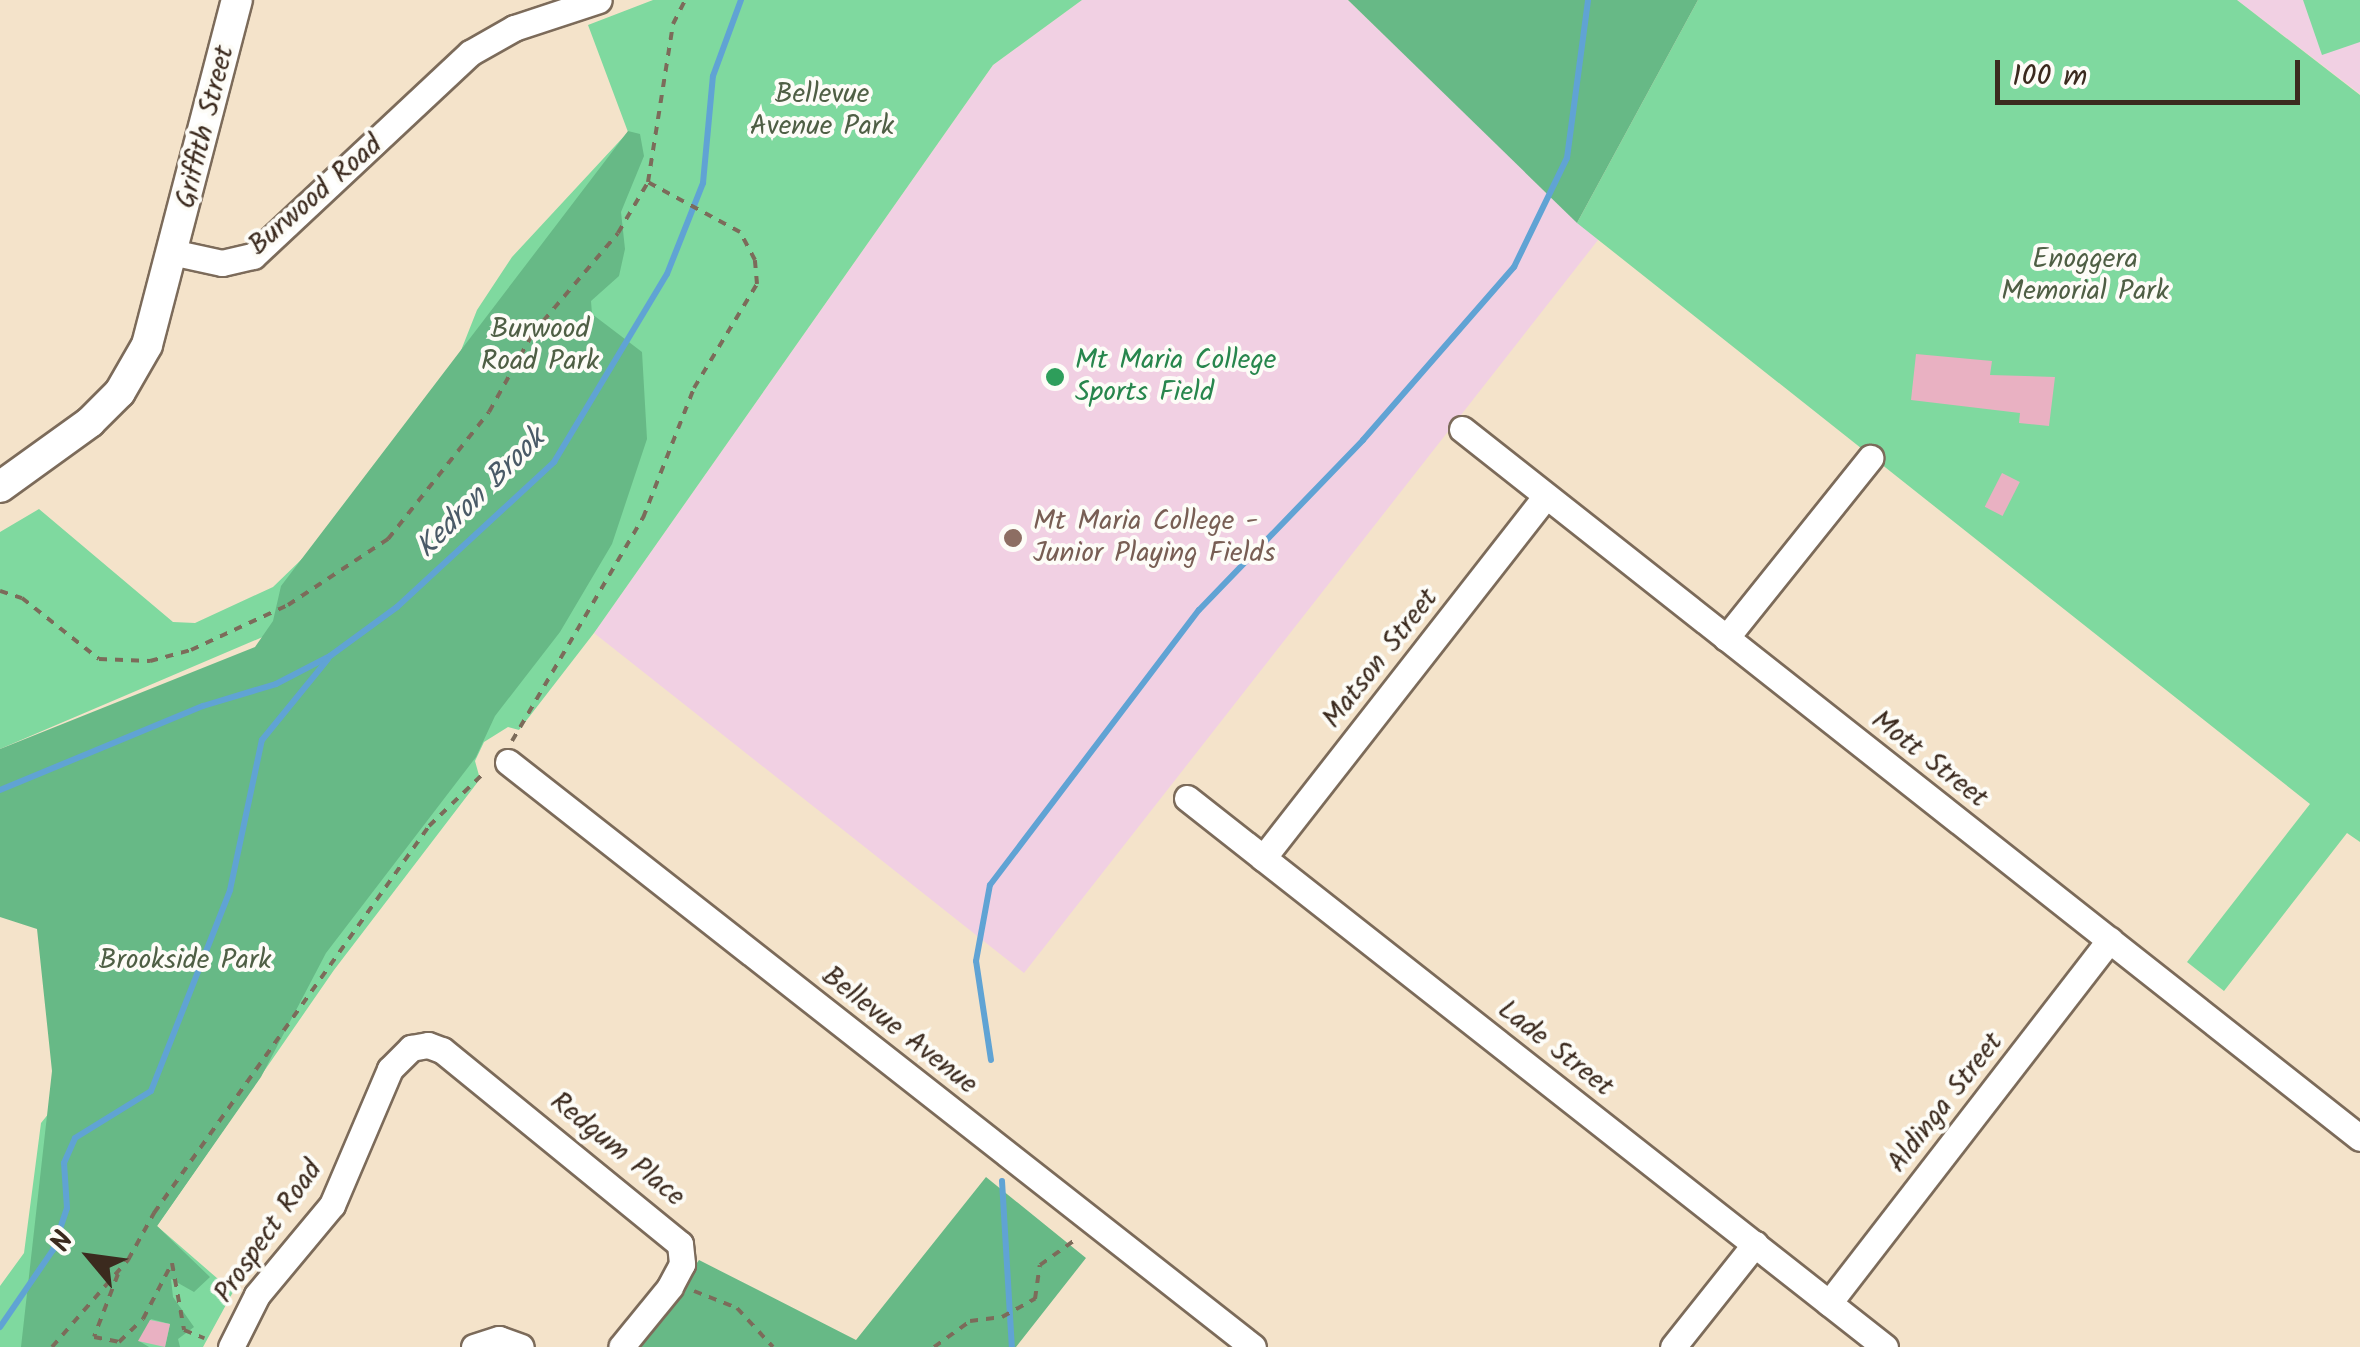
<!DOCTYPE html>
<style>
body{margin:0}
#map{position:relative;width:2360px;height:1347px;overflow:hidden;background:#f4e3ca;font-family:Kalam,sans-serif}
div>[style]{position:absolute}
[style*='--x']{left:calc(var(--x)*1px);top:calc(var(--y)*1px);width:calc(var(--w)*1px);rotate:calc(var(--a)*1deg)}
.built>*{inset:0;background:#f1d0e3}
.green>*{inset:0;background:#7fd99f}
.forest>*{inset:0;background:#67b986}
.stream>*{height:6px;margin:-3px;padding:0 3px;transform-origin:3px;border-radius:3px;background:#60a3d4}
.building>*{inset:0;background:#e9b1c2;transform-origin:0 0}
.path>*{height:4px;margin-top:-2px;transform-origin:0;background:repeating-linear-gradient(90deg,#7c6b5a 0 8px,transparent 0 16px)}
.roads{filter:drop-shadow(2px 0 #7c6b5a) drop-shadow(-2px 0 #7c6b5a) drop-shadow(0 2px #7c6b5a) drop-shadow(0 -2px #7c6b5a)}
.minor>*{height:25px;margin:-12.5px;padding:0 12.5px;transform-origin:12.5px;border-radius:12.5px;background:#fff}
.tertiary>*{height:30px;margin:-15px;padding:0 15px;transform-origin:15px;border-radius:15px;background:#fff}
.dots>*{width:28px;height:28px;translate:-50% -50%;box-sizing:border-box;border:5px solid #fdfcf7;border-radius:50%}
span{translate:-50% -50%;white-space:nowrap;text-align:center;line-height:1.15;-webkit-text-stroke:8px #fdfcf7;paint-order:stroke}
.park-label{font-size:28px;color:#4f5f45}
.street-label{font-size:28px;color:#3b2a1e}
.leisure-label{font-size:28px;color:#27864d}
.left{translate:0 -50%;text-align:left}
.education-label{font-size:28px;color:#785e54}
.water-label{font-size:30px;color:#4a5a67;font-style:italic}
.north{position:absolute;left:40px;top:1207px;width:100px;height:100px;-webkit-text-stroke:8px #fdfcf7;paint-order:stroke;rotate:299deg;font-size:28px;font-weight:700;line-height:40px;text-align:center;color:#3b2a1e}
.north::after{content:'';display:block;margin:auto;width:35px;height:45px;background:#3b2a1e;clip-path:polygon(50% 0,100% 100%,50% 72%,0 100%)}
.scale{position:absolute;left:1995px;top:60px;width:305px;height:45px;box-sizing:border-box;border:5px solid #3b2a1e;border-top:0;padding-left:12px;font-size:30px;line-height:35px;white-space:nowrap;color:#3b2a1e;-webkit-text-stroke:8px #fdfcf7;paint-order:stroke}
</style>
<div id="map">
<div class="built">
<i style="clip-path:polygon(1082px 0,1348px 0,1598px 240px,1024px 973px,594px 633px,993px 65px)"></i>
<i style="clip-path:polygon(2237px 0,2360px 0,2360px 95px,2360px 94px)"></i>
</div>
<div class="green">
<i style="clip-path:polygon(653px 0,1082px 0,993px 65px,594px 633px,519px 730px,508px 727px,484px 742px,475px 761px,480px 779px,334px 970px,157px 1226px,233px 1292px,203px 1347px,0 1347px,0 1286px,24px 1253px,41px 1123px,66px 1092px,279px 630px,0 749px,0 532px,39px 509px,173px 622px,195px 623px,273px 587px,426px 439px,477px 310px,512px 257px,628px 132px,588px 25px)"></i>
<i style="clip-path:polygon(1698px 0,2237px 0,2360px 95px,2360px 842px,2347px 833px,2224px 991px,2187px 962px,2310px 804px,1577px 223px)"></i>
<i style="clip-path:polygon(2303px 0,2360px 0,2360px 42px,2322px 55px)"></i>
</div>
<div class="forest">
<i style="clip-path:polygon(1348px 0,1698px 0,1577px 223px)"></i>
<i style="clip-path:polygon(628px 131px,640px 134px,644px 156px,621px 212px,625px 249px,619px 276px,591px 301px,592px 314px,642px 352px,647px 439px,612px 544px,560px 632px,495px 716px,476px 757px,326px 953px,261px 1077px,157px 1226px,210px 1277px,194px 1292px,171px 1279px,173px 1297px,194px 1327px,178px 1339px,180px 1347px,165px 1347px,170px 1324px,151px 1319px,139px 1341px,149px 1347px,21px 1347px,52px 1071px,37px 929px,0 917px,0 749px,255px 647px,273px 621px,281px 586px)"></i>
<i style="clip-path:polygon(986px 1177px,1086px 1258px,1016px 1347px,638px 1347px,699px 1260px,856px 1340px)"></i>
</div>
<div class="stream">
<i style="--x:0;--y:790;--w:220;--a:-22.5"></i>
<i style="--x:203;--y:706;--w:76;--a:-16.8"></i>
<i style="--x:276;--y:684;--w:61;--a:-27.4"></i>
<i style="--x:330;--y:656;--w:83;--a:-36.2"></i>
<i style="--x:397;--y:607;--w:214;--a:-42.7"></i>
<i style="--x:554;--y:462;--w:219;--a:-59"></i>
<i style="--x:667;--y:274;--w:98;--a:-68.4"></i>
<i style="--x:703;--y:183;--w:107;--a:-84.7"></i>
<i style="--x:713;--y:76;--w:81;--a:-69.8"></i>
<i style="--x:991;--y:1060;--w:100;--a:-98.6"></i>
<i style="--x:976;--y:961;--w:77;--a:-79.6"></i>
<i style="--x:990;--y:885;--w:345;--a:-52.8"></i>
<i style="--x:1199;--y:610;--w:236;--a:-46"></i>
<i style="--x:1363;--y:440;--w:230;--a:-48.9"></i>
<i style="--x:1514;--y:267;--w:121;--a:-64.1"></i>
<i style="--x:1567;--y:158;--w:159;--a:-82.4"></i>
<i style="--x:1002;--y:1181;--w:166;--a:86.6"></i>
<i style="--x:0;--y:1327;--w:93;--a:-55.5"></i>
<i style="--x:53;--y:1250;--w:44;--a:-71.6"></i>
<i style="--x:67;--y:1208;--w:45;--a:-93.8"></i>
<i style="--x:64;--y:1163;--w:27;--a:-66"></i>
<i style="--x:75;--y:1138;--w:89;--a:-31.7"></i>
<i style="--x:151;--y:1091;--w:216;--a:-68.5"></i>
<i style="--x:230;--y:890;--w:153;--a:-78"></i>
<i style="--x:262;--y:740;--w:104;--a:-50.8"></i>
</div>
<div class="building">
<i style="clip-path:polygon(1916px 354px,1992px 361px,1990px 375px,2055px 377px,2049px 426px,2019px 423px,2020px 413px,1911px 400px)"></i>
<i style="left:2002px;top:473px;width:20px;height:38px;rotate:27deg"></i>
<i style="clip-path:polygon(150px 1320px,170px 1324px,165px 1347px,138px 1341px)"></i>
</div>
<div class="path">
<i style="--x:0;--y:591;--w:23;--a:18"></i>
<i style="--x:22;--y:598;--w:98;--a:38.4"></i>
<i style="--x:99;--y:659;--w:51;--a:2.2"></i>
<i style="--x:150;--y:661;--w:42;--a:-15"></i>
<i style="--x:191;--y:650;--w:107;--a:-24.9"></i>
<i style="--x:288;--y:605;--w:120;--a:-33.4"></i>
<i style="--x:388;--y:539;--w:162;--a:-51.5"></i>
<i style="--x:489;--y:412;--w:90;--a:-60.9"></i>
<i style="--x:533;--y:333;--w:131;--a:-49.6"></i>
<i style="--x:618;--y:233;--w:59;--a:-59.5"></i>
<i style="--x:648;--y:182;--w:160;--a:-81"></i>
<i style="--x:673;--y:24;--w:27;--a:-63"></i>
<i style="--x:512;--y:741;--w:259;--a:-59.6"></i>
<i style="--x:643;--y:518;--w:140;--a:-68.6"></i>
<i style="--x:694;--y:388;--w:122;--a:-58.8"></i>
<i style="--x:757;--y:284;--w:24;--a:-95"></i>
<i style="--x:755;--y:260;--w:32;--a:-118"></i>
<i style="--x:740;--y:232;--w:105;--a:-151.5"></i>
<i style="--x:118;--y:1274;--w:67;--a:110.9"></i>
<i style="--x:94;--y:1337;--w:25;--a:11"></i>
<i style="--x:119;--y:1342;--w:33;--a:-44"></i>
<i style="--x:143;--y:1319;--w:63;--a:-62.6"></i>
<i style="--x:172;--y:1263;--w:68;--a:79.8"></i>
<i style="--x:184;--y:1330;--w:22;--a:22"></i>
<i style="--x:694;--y:1291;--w:46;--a:21.6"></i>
<i style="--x:737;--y:1308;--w:53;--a:47.3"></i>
<i style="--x:52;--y:1347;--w:116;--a:-48.9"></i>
<i style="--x:128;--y:1260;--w:54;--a:-61"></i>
<i style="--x:154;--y:1213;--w:475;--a:-54.6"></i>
<i style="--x:429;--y:826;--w:79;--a:-44"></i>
<i style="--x:934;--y:1347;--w:44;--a:-35.8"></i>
<i style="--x:970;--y:1321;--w:32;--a:-7"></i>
<i style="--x:1002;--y:1317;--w:38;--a:-29"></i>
<i style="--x:1035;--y:1299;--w:34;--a:-82"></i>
<i style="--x:1040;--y:1265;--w:44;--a:-35.8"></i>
</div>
<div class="roads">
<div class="minor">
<i style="--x:176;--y:253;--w:47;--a:12.3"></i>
<i style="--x:222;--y:263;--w:32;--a:-13"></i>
<i style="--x:253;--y:256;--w:297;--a:-43.1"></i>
<i style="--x:470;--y:53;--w:51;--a:-29.6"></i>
<i style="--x:514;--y:28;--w:89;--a:-18.2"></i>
<i style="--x:1462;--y:429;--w:1144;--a:38.29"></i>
<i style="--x:1726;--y:638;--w:231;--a:-51.3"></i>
<i style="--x:508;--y:762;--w:947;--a:38.14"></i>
<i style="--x:1187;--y:798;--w:888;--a:38.19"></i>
<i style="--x:1263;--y:858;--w:459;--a:-52"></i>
<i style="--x:1829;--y:1303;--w:459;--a:-52.3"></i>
<i style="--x:231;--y:1347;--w:58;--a:-63.4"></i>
<i style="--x:257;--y:1295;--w:117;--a:-50.2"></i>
<i style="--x:332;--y:1205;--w:148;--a:-66.9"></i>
<i style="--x:390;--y:1069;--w:30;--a:-45"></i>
<i style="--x:411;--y:1048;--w:17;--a:-10"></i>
<i style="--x:428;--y:1045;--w:15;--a:20"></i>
<i style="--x:442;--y:1050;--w:307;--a:39.2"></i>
<i style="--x:680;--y:1244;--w:20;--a:84"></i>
<i style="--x:682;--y:1264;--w:26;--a:118"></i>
<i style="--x:670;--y:1287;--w:77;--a:129.2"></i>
<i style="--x:474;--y:1347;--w:26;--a:-18"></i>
<i style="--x:499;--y:1339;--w:23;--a:20"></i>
<i style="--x:1673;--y:1347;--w:132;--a:-51.5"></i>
</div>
<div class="tertiary">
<i style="--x:0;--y:487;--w:111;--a:-35.8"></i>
<i style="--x:90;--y:422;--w:42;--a:-45"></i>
<i style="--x:120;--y:392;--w:54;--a:-60.1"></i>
<i style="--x:147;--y:345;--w:357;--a:-75.4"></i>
</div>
</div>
<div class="dots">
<i style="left:1055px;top:377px;background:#2e9e5b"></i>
<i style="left:1013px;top:538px;background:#8d6e63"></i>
</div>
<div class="park-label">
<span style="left:822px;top:111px">Bellevue<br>Avenue Park</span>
<span style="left:2085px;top:276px">Enoggera<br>Memorial Park</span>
<span style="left:540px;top:346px">Burwood<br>Road Park</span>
<span style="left:185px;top:961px">Brookside Park</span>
</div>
<div class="street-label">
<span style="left:206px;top:127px;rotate:-76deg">Griffith Street</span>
<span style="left:316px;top:196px;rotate:-41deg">Burwood Road</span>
<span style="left:1381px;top:659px;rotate:-52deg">Matson Street</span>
<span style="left:1929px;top:760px;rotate:38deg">Mott Street</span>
<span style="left:899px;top:1031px;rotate:38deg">Bellevue Avenue</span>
<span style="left:1555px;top:1049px;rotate:38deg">Lade Street</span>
<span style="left:1946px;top:1103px;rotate:-52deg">Aldinga Street</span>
<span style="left:617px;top:1150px;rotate:39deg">Redgum Place</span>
<span style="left:269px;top:1232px;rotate:-55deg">Prospect Road</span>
</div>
<div class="leisure-label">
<span class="left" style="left:1075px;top:377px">Mt Maria College<br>Sports Field</span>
</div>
<div class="education-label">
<span class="left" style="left:1033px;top:538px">Mt Maria College -<br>Junior Playing Fields</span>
</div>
<div class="water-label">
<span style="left:481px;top:494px;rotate:-45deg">Kedron Brook</span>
</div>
<div class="north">N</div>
<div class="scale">100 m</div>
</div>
